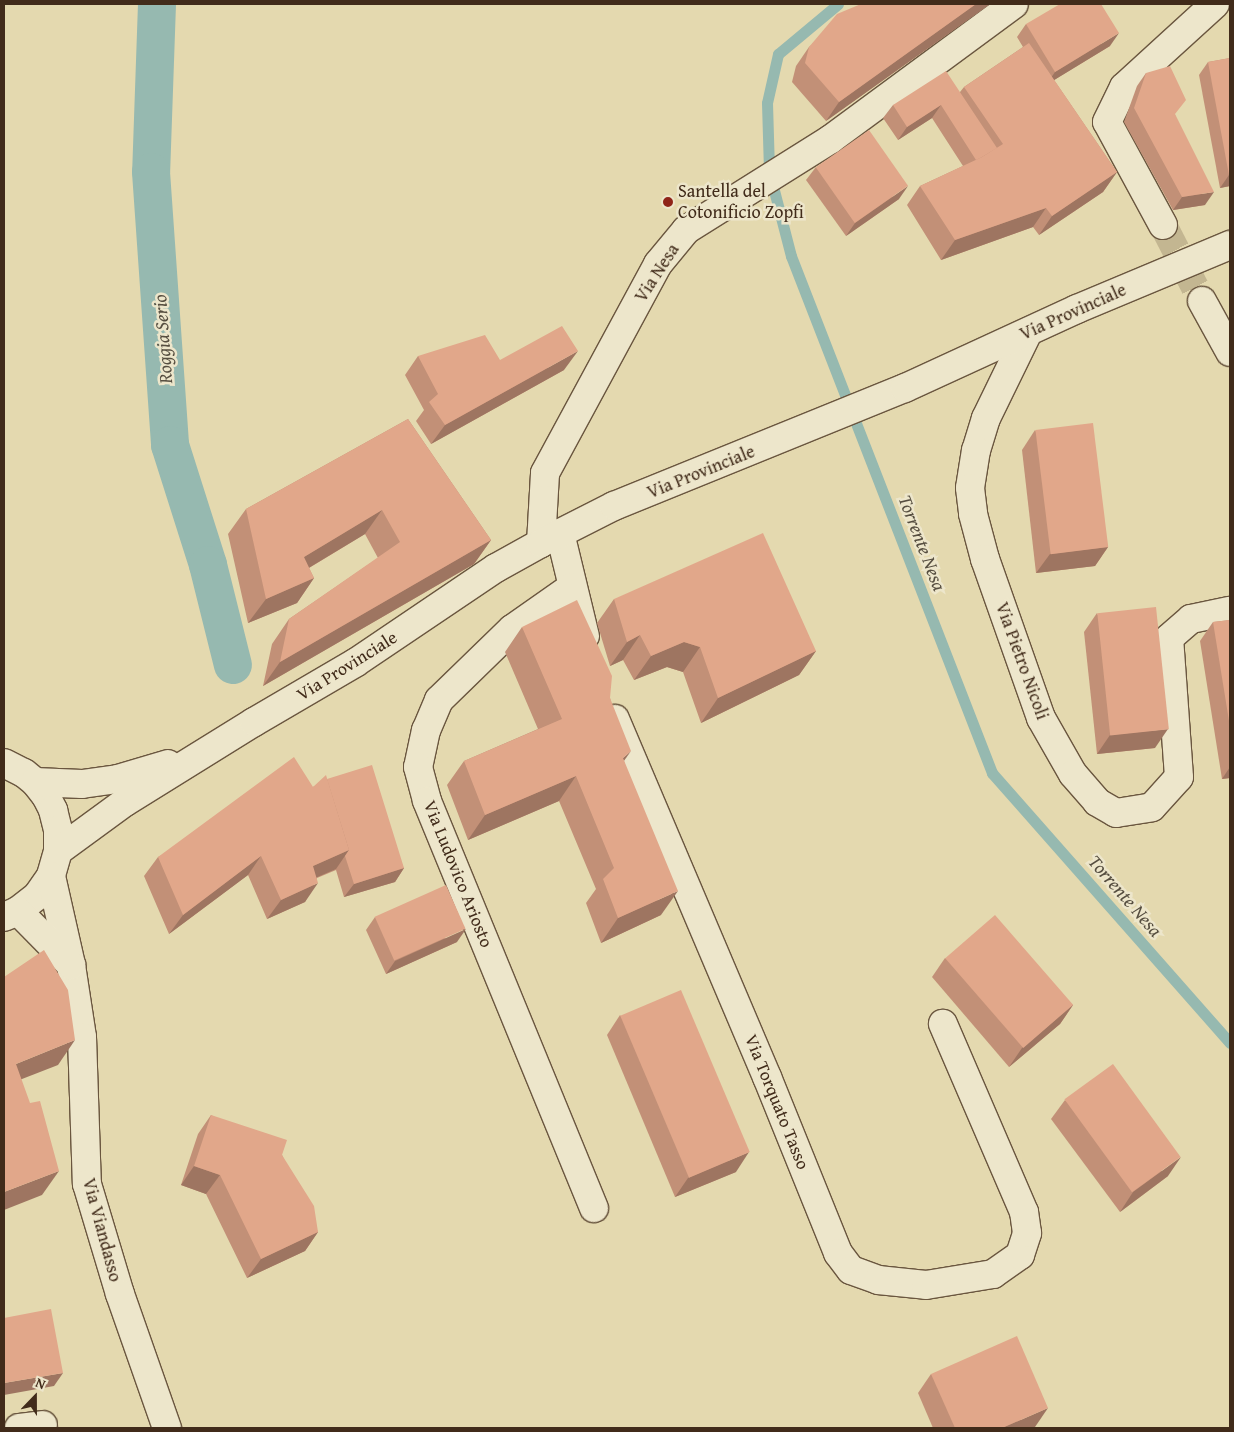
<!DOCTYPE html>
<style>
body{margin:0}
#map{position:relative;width:1234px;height:1432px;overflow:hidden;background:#e4d9af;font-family:"Gentium Book Plus",serif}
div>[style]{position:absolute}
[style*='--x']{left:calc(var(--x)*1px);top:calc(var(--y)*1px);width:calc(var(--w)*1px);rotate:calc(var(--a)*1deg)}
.stream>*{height:11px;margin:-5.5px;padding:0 5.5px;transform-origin:5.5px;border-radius:5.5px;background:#96b9b0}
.canal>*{height:38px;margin:-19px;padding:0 19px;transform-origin:19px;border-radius:19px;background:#96b9b0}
.minor-tunnel>*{height:28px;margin-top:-14px;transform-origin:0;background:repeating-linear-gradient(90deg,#c3b691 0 28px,transparent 0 42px)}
.roads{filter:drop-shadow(1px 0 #6a563f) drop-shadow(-1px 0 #6a563f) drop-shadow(0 1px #6a563f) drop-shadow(0 -1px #6a563f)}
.minor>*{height:28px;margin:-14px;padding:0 14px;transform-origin:14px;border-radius:14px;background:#ede6cb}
.tertiary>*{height:28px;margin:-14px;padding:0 14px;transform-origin:14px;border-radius:14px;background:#ede6cb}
.wall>*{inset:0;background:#c29077}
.shaded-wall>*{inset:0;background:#9e7561}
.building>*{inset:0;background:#e1a78a;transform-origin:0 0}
.dots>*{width:14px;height:14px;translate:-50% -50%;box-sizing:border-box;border:2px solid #ede6cb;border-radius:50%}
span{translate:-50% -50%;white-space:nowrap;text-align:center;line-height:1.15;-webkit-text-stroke:5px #ede6cb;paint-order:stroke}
.poi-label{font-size:18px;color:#412b1a}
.left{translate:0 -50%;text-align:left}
.street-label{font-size:18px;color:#412b1a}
.water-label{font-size:19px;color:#564e40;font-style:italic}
.frame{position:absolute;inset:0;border:5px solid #412b1a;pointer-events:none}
.north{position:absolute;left:10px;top:1372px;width:50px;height:50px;-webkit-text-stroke:4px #ede6cb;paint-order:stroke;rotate:22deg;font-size:14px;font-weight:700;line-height:20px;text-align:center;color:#412b1a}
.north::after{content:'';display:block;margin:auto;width:18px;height:22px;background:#412b1a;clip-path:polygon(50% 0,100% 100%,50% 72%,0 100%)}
</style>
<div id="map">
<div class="stream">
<i style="--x:838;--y:4;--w:78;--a:140.2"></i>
<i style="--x:778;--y:54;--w:50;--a:102.7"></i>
<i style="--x:767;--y:103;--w:68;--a:88.3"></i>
<i style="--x:769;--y:171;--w:88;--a:75.5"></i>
<i style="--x:791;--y:256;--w:555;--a:68.75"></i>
<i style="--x:992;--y:773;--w:360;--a:48.6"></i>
</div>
<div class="canal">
<i style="--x:157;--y:4;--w:168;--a:92"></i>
<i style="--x:151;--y:172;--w:274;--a:86"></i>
<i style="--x:170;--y:445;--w:126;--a:72.4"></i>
<i style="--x:208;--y:565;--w:103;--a:76"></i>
</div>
<div class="minor-tunnel">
<i style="--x:1163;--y:225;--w:85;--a:62.8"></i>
</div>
<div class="roads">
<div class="minor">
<i style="--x:1163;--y:225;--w:117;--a:-118.5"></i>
<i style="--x:1107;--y:122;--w:39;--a:-64"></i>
<i style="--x:1124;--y:87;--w:123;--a:-42.4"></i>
<i style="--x:1202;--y:301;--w:58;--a:61.2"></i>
<i style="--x:1028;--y:332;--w:96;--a:116"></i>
<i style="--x:986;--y:418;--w:34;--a:107"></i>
<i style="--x:976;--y:450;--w:38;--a:99"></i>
<i style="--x:970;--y:488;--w:26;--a:83"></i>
<i style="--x:973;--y:514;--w:47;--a:75.1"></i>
<i style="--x:985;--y:559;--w:169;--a:70.6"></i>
<i style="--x:1041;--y:718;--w:64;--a:60.3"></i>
<i style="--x:1073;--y:774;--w:37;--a:49"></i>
<i style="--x:1097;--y:802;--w:22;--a:30"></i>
<i style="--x:1116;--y:813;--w:36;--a:-9"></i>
<i style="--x:1152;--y:807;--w:40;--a:-48"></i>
<i style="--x:1179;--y:777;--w:139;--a:-94.1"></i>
<i style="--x:1169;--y:638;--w:29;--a:-41"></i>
<i style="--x:1191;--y:619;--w:40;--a:-12"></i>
<i style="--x:560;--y:533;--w:106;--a:76.4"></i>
<i style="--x:541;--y:543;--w:70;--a:-86.7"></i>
<i style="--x:545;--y:473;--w:238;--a:-61.6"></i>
<i style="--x:658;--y:264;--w:44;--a:-50.5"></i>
<i style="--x:686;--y:230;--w:171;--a:-32.1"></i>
<i style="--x:831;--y:139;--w:227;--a:-36.4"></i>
<i style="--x:572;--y:587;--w:73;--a:145"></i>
<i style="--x:512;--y:629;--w:102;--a:135.8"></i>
<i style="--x:439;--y:700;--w:33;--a:113"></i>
<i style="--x:426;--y:730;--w:38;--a:102"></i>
<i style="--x:418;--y:767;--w:35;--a:75"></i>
<i style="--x:427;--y:801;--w:440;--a:67.7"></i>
<i style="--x:615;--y:719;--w:389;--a:67"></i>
<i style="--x:767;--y:1077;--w:190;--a:68"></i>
<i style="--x:838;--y:1253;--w:21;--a:53"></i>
<i style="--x:851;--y:1270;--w:29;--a:20"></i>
<i style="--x:878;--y:1280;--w:48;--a:5.9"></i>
<i style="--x:926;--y:1285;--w:68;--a:-9.3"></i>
<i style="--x:993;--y:1274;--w:33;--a:-35"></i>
<i style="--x:1020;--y:1255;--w:23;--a:-72"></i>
<i style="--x:1027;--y:1233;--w:21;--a:-98"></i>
<i style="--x:1024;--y:1212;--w:205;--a:-113.3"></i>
<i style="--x:19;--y:1428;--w:24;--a:-7"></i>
</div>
<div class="tertiary">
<i style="--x:4;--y:763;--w:22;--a:27"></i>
<i style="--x:24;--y:773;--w:14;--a:39"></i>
<i style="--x:35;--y:782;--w:18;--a:52"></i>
<i style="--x:46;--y:796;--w:16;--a:63"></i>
<i style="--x:53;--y:810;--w:21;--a:76"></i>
<i style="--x:58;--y:830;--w:21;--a:90"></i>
<i style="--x:58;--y:851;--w:26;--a:106"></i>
<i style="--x:51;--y:876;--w:24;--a:125"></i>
<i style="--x:37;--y:896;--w:24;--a:142"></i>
<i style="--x:18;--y:911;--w:15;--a:157"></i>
<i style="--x:35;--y:782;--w:47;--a:2.4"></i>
<i style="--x:82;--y:784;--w:36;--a:-8"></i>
<i style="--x:118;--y:779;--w:52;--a:-16.7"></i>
<i style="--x:58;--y:851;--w:83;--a:-36.2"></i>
<i style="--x:125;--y:802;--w:152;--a:-31.8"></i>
<i style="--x:254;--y:722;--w:117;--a:-30.3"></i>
<i style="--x:355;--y:663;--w:170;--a:-34"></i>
<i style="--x:496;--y:568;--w:51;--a:-29.1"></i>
<i style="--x:541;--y:543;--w:82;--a:-26.9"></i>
<i style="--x:614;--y:506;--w:314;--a:-22.1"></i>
<i style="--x:905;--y:388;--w:189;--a:-24.7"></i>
<i style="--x:1077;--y:309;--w:166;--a:-22.7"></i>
<i style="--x:51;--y:876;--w:91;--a:77.3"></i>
<i style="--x:71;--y:965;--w:73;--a:81.3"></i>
<i style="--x:82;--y:1037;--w:147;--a:88.1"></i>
<i style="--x:87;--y:1184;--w:115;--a:73.3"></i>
<i style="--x:120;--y:1294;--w:142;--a:70.7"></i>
<i style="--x:18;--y:911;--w:76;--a:45.5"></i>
</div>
</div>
<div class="wall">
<i style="clip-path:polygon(861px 4px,990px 4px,826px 121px,792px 82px,796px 66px,809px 47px)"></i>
<i style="clip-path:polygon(1026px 24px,1110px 46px,1054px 80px,1117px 172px,1103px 192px,1039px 235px,1033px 227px,941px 260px,907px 205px,920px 186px,963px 166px,932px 118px,898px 140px,883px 118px,893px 105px,960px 92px,964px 87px,1023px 47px,1017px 37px)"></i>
<i style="clip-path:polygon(1230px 58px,1230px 186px,1220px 188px,1199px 75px,1208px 62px)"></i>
<i style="clip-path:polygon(1146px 73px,1175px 115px,1205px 205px,1173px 210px,1124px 122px,1137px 86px)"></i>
<i style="clip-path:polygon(816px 167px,899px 199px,846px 236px,806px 180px)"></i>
<i style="clip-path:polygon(418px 356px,500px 360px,564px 370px,431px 444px,416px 421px,424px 410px,405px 375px)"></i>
<i style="clip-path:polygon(408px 419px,491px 540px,474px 564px,263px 686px,272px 644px,289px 619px,378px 558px,365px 534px,309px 568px,314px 578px,297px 603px,248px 623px,228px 534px,246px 509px)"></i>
<i style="clip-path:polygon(1035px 430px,1108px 547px,1095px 566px,1036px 573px,1022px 450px)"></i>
<i style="clip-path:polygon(614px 599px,816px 651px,799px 675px,701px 723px,683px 672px,667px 667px,634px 680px,623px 660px,610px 666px,597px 623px)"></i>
<i style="clip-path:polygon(1097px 613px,1155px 748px,1097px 754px,1084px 632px)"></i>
<i style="clip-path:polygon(1230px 620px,1230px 778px,1222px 779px,1200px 641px,1213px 622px)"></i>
<i style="clip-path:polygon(522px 627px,610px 698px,624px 761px,661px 915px,601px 943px,586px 903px,596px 889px,559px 801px,468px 840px,447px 785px,464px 761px,538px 729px,505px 652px)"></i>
<i style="clip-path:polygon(327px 779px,404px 868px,395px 882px,344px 897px,336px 870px,317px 878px,305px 902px,267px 919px,248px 875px,169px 934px,144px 876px,158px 857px,313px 787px)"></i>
<i style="clip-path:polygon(375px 917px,457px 942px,386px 974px,366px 930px)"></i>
<i style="clip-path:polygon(945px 958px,1073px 1005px,1060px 1024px,1009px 1067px,932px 977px)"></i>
<i style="clip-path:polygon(620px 1015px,736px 1172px,675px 1197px,607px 1035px)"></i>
<i style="clip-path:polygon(1065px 1100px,1168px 1176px,1120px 1212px,1051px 1119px)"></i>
<i style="clip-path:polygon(211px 1115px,282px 1155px,318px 1232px,305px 1251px,247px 1278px,206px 1194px,181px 1185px,198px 1134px)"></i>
<i style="clip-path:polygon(931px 1374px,1035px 1427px,1031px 1428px,933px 1428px,918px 1393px)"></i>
</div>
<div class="shaded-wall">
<i style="clip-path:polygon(976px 4px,990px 4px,826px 121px,839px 102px)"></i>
<i style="clip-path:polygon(1119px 33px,1110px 46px,1046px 85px,1055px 72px)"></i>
<i style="clip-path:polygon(941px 105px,932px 118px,898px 140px,907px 127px)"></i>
<i style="clip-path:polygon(1117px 172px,1103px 192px,1039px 235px,1052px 216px)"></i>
<i style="clip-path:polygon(1229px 175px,1230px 175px,1230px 186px,1220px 188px)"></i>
<i style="clip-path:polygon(908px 186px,899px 199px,846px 236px,855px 223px)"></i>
<i style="clip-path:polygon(1214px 192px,1205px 205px,1173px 210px,1182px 197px)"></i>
<i style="clip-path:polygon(1046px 208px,1033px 227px,941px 260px,955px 240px)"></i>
<i style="clip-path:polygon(578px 351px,564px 370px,431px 444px,445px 425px)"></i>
<i style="clip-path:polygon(382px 510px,365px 534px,287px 581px,304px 557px)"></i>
<i style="clip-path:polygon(491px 540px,474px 564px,263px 686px,280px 662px)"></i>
<i style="clip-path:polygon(1108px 547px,1095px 566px,1036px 573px,1050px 554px)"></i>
<i style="clip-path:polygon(314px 578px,297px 603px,248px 623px,266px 599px)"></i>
<i style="clip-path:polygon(640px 635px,623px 660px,610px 666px,627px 642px)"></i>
<i style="clip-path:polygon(684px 642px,700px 647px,683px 672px,667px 667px,634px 680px,651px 656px)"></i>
<i style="clip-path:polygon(816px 651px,799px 675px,701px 723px,718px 698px)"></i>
<i style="clip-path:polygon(1168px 729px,1155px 748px,1097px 754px,1110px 735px)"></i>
<i style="clip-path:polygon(631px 751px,614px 775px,623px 758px)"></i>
<i style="clip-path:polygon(1230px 767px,1230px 778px,1222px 779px)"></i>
<i style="clip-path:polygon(576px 776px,559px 801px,468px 840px,485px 815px)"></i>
<i style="clip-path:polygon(349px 850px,336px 869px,299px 885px,313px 866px)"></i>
<i style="clip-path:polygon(261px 856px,248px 875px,169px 934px,183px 915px)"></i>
<i style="clip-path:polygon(404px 868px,395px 882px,344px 897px,354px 884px)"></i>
<i style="clip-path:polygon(318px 883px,305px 902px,267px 919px,281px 900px)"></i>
<i style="clip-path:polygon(678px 891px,661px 915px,601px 943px,618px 918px)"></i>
<i style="clip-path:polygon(466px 929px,457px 942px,386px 974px,395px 961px)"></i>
<i style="clip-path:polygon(1073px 1005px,1060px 1024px,1009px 1067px,1022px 1048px)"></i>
<i style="clip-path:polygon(75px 1040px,58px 1065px,4px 1086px,16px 1064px)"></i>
<i style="clip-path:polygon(749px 1152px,736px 1172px,675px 1197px,688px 1178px)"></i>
<i style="clip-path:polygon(1181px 1157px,1168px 1176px,1120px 1212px,1133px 1192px)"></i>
<i style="clip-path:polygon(194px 1166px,220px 1175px,206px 1194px,181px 1185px)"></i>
<i style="clip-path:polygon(59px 1171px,42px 1195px,4px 1210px,4px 1192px)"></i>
<i style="clip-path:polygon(318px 1232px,305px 1251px,247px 1278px,261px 1259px)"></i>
<i style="clip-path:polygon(63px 1373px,54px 1386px,4px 1395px,4px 1383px)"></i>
<i style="clip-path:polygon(1048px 1408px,1035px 1427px,1031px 1428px,1002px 1428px)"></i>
</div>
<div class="building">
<i style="clip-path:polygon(861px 4px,976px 4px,839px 102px,805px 63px,809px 47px,837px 14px)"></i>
<i style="clip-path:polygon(1060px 4px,1101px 4px,1119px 33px,1055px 72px,1026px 24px)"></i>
<i style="clip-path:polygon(1029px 43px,1117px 172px,1052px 216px,1046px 208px,955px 240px,920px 186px,982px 157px,1003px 144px,964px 87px)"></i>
<i style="clip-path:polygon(1230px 58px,1230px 175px,1229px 175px,1208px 62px)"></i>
<i style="clip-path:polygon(1170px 66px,1186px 100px,1175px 114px,1214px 192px,1182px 197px,1134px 108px,1146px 73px)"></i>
<i style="clip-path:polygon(946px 71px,997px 148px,982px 157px,976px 160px,941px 105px,907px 127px,893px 105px)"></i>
<i style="left:869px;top:130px;width:68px;height:65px;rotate:55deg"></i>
<i style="clip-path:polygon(562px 326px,578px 351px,445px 425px,429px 402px,438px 394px,418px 356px,485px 335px,500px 360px)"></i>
<i style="clip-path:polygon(408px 419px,491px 540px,280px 662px,289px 619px,400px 542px,382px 510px,304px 557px,314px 578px,266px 599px,246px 509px)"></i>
<i style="left:1093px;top:423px;width:125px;height:58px;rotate:83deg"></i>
<i style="clip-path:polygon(763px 533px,816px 651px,718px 698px,700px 647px,684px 642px,651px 656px,640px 635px,627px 642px,614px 599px)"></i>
<i style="clip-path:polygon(577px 600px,612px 676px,610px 698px,631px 751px,623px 758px,678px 891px,618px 918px,603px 879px,614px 868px,576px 776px,485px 815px,464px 761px,562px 719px,522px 627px)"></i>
<i style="left:1156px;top:607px;width:123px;height:59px;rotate:84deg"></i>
<i style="clip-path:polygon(1230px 620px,1230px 727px,1213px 622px)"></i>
<i style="clip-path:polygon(294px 757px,313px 787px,326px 775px,349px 850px,313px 866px,318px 883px,281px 900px,261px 856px,183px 915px,158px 857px)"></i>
<i style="clip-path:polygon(372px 765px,404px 868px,354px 884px,345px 856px,349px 850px,327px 779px)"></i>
<i style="left:446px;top:885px;width:48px;height:78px;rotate:66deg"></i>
<i style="left:995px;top:915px;width:119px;height:66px;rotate:49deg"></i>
<i style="clip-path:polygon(44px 950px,68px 990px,75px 1040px,16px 1064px,30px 1103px,40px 1101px,59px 1171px,4px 1192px,4px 977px)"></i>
<i style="left:681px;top:990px;width:176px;height:66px;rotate:67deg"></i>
<i style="left:1113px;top:1064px;width:115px;height:60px;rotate:54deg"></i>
<i style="clip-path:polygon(211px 1115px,287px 1140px,282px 1155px,314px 1206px,318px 1232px,261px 1259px,220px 1175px,194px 1166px)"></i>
<i style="clip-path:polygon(51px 1309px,63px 1373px,4px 1383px,4px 1318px)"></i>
<i style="clip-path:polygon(1017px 1336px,1048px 1408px,1002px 1428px,955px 1428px,931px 1374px)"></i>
</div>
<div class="dots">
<i style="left:668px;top:202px;background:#8f2418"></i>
</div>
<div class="poi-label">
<span class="left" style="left:678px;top:202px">Santella del<br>Cotonificio Zopfi</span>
</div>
<div class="street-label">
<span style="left:657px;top:273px;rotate:-57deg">Via Nesa</span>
<span style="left:1073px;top:312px;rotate:-24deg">Via Provinciale</span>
<span style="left:701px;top:472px;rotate:-22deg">Via Provinciale</span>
<span style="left:1022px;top:661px;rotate:70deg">Via Pietro Nicoli</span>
<span style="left:347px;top:666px;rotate:-32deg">Via Provinciale</span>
<span style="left:458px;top:874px;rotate:68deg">Via Ludovico Ariosto</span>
<span style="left:777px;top:1102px;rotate:68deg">Via Torquato Tasso</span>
<span style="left:102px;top:1230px;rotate:75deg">Via Viandasso</span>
</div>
<div class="water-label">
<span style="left:163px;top:339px;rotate:-94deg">Roggia Serio</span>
<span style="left:922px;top:543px;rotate:69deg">Torrente Nesa</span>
<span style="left:1125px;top:896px;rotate:49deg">Torrente Nesa</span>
</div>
<div class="frame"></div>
<div class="north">N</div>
</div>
